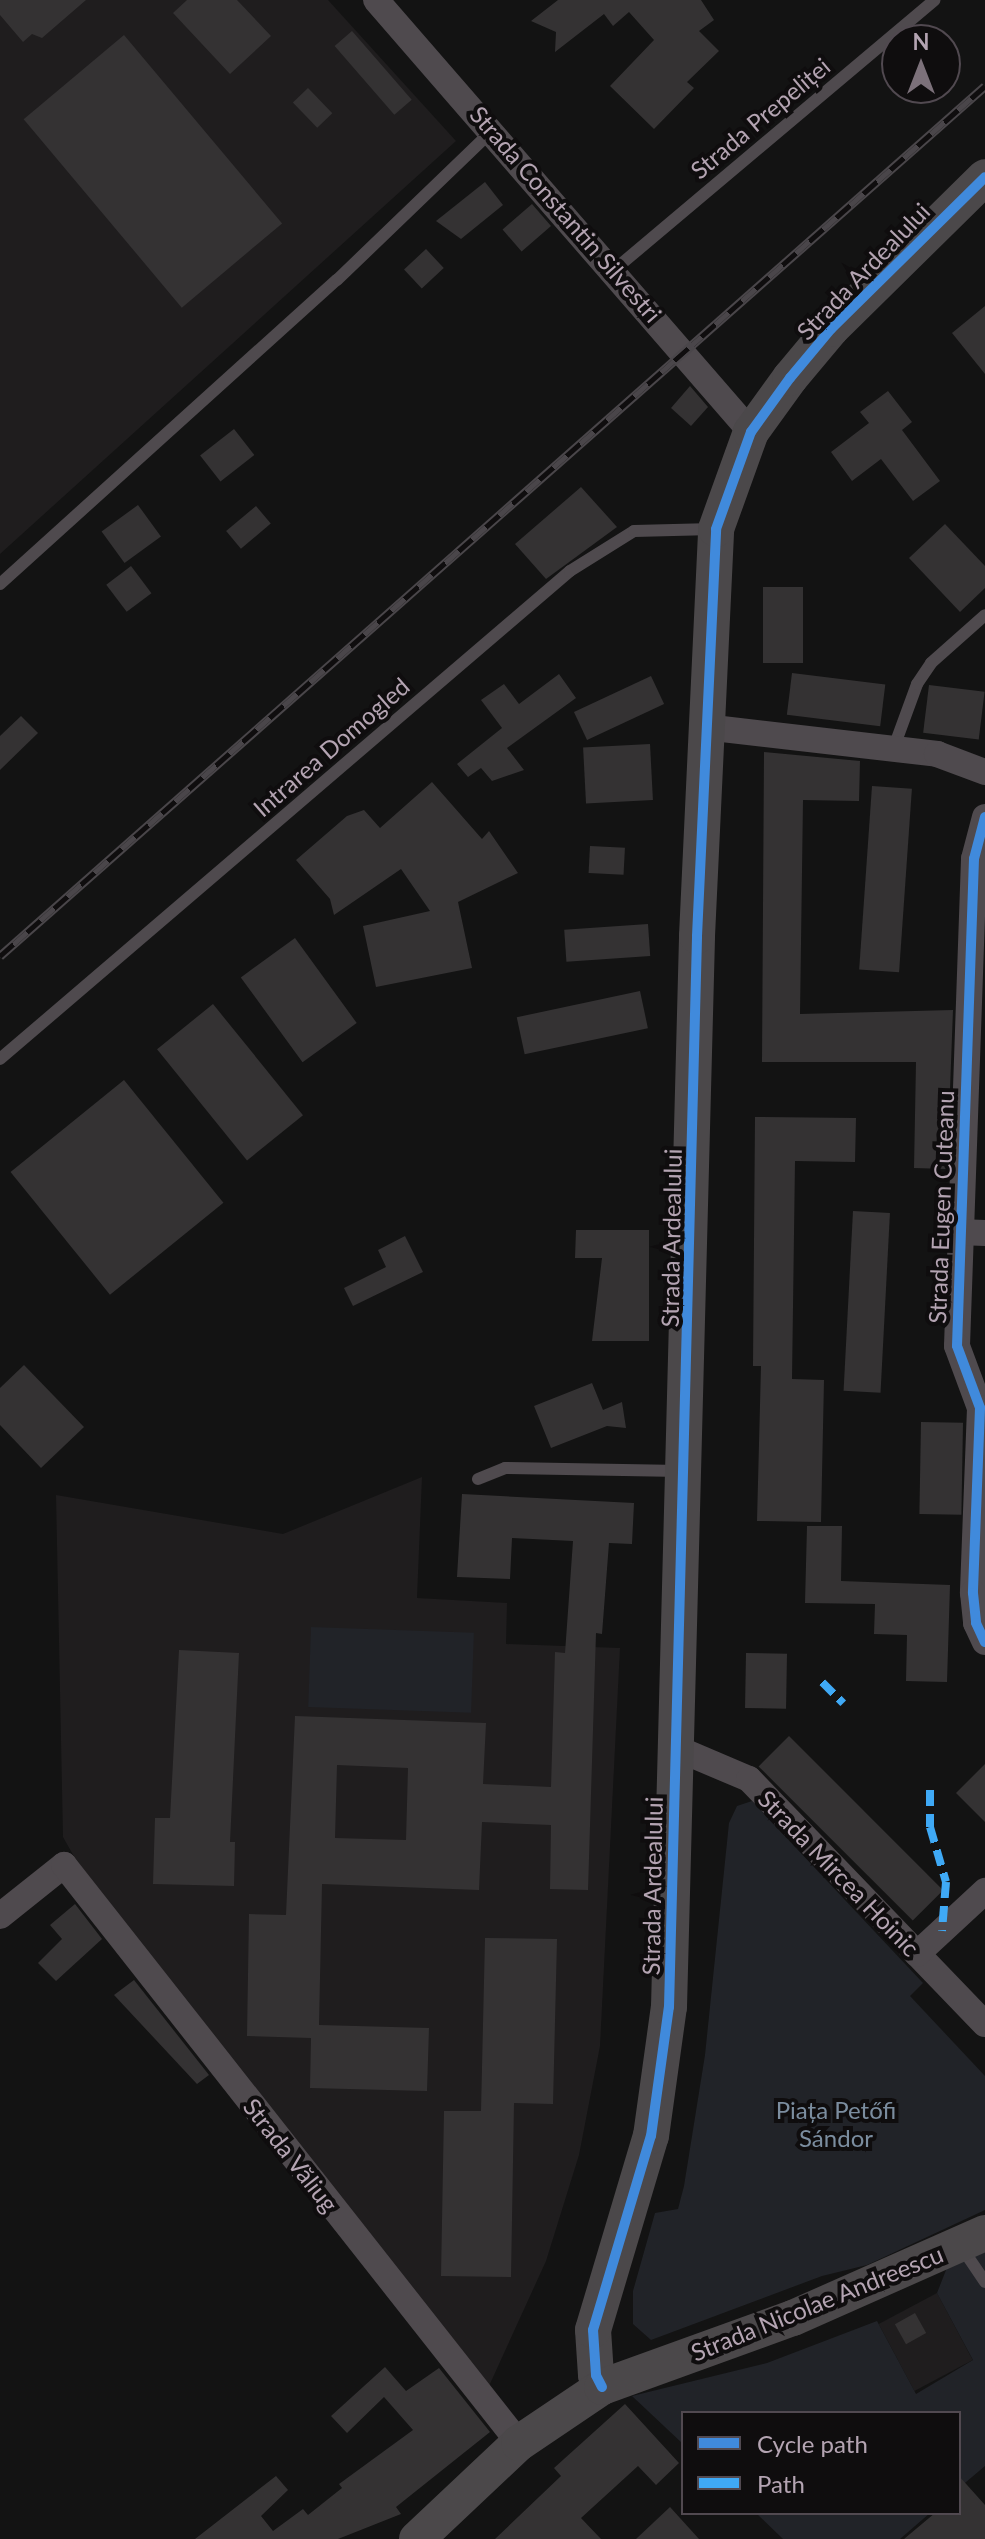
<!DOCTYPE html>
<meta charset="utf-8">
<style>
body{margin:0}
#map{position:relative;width:985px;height:2539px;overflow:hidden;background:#131313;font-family:Lato,sans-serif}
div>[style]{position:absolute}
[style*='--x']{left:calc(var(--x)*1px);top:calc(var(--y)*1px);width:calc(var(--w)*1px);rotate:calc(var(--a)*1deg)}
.built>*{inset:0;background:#1f1d1e;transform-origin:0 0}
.green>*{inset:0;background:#212328;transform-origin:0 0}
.building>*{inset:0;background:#343233;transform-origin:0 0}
.lane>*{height:12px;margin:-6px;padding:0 6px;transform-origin:6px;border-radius:6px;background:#4f4a4e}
.street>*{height:26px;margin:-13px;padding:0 13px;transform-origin:13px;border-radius:13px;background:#4f4a4e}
.secondary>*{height:36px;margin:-18px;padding:0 18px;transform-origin:18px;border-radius:18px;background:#4b484a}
.rail>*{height:9px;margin-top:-4.5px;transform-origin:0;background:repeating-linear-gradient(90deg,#0f0d0e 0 18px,#4a464a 0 36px);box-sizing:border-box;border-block:2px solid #4a464a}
.quiet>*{height:8px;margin-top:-4px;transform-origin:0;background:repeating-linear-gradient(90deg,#3fa9f5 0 16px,transparent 0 24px)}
.cycleway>*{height:10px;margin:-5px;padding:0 5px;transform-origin:5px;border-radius:5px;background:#408adc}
span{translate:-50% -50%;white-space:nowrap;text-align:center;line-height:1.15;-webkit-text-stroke:8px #0f0d0e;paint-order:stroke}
.street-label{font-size:24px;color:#b4a4b2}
.park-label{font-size:24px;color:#7b8d9f}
.legend{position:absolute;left:681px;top:2411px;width:280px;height:104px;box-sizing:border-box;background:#0f0d0e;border:2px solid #514950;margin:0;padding:10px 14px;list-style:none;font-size:24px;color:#b4a4b2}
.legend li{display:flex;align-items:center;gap:16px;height:40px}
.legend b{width:40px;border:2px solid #514950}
.north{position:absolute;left:881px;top:24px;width:80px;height:80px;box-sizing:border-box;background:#0f0d0e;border:2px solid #514950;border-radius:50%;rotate:0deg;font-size:22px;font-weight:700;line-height:32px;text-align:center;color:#b4a4b2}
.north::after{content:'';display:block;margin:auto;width:28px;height:36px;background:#7c717a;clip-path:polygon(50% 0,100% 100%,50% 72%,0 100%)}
</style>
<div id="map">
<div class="built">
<i style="clip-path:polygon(0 0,328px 0,456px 141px,0 554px)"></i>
<i style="clip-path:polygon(422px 1477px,417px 1598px,507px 1603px,506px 1644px,620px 1648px,600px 2046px,579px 2155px,546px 2261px,489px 2386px,81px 1869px,63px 1837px,56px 1495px,283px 1534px)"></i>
<i style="left:937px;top:2293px;width:76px;height:66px;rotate:62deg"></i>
</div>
<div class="green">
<i style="left:311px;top:1627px;width:163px;height:80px;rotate:2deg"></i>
<i style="clip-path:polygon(752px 1801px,923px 1983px,910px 1996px,985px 2076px,985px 2210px,867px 2265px,822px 2276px,651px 2340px,633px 2324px,633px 2291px,655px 2213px,678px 2209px,684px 2186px,705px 2055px,729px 1823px,737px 1806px)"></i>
<i style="clip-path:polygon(985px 2249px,985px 2466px,959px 2488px,959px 2413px,683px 2413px,683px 2444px,632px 2396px,767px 2363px,877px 2321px,916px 2394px,973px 2360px,937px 2293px,948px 2265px)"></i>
<i style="clip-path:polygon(756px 2513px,930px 2513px,900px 2539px,783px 2539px)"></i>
</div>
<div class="building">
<i style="clip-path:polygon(0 0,86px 0,42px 38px,32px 34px,23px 42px,0 15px)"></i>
<i style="clip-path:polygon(187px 0,237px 0,271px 36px,230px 74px,173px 13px)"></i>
<i style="clip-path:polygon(558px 0,701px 0,714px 20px,699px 31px,719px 51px,687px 82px,694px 88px,654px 129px,610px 86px,654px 40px,629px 12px,613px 26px,604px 14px,555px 52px,556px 32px,531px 21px)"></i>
<i style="left:352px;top:31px;width:91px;height:23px;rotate:49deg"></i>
<i style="left:124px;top:35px;width:246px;height:131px;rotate:50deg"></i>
<i style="left:308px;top:88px;width:35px;height:21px;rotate:46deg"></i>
<i style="clip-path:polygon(485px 182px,503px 205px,461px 239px,436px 221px)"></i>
<i style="left:532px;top:204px;width:29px;height:39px;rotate:49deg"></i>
<i style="left:426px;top:249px;width:26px;height:30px;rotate:47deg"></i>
<i style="clip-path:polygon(985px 306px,985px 374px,952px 333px)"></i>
<i style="clip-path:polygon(690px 386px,708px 407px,691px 426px,671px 408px)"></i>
<i style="clip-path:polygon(888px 391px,912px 422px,902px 430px,940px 481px,913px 501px,881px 459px,852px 481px,831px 452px,869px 423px,860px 412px)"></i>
<i style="left:234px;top:429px;width:33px;height:43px;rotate:52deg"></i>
<i style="clip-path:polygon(581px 487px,617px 527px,546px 579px,515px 544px)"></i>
<i style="left:138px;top:505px;width:39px;height:45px;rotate:54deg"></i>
<i style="left:256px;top:506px;width:23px;height:39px;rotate:50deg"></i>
<i style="clip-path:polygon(945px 524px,985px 566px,985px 588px,960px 612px,909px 558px)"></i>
<i style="left:131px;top:566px;width:34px;height:31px;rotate:53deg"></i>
<i style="left:763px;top:587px;width:40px;height:76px"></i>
<i style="left:792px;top:673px;width:94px;height:42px;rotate:7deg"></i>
<i style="clip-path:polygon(559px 674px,576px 698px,507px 748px,524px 770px,492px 781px,481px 768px,468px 777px,457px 764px,502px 728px,481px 700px,504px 684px,519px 704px)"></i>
<i style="left:651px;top:676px;width:31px;height:85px;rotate:65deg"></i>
<i style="left:929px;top:685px;width:56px;height:48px;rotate:7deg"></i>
<i style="clip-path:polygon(21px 716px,38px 733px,0 770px,0 736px)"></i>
<i style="left:650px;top:744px;width:56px;height:67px;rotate:87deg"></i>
<i style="clip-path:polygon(764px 752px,860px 761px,859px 801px,803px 800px,800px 1014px,953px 1010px,947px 1169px,914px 1168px,916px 1062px,762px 1062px)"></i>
<i style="clip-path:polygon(432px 782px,482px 839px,489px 831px,518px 873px,458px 902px,472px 968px,376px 987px,363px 926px,430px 911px,401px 869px,334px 915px,330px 899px,296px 860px,347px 816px,364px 810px,380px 828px)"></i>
<i style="left:872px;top:786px;width:40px;height:184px;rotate:4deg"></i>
<i style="left:590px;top:846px;width:35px;height:27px;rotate:3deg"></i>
<i style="left:648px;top:924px;width:32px;height:84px;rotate:86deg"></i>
<i style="left:295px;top:938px;width:105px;height:67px;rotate:54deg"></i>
<i style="left:640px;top:991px;width:38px;height:126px;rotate:78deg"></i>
<i style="left:213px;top:1004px;width:143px;height:72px;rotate:51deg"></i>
<i style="left:124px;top:1080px;width:158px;height:146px;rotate:51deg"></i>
<i style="clip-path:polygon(755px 1117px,856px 1118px,855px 1162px,795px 1161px,792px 1379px,824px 1380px,821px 1522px,757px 1521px,761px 1366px,753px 1366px)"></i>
<i style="left:853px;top:1211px;width:37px;height:180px;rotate:3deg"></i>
<i style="clip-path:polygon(576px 1230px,649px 1230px,649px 1341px,592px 1341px,602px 1258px,575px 1258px)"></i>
<i style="clip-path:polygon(405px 1236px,423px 1272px,353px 1306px,344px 1288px,386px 1267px,378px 1250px)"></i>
<i style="clip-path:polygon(24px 1365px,84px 1427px,41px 1468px,0 1425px,0 1388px)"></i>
<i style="clip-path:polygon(592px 1383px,603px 1410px,622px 1402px,626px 1428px,607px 1426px,551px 1448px,534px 1406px)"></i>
<i style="left:921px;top:1422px;width:42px;height:92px;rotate:1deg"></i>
<i style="clip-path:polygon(evenodd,462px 1494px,634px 1503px,632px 1544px,609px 1543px,602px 1634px,596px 1633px,588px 1890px,550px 1889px,551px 1825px,482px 1822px,479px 1890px,322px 1884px,319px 2025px,429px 2028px,427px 2091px,310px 2088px,311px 2038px,247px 2036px,249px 1914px,286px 1915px,295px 1716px,486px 1723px,483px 1784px,551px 1787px,555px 1652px,565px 1653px,573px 1541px,512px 1538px,510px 1579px,457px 1577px,462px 1494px,337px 1765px,408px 1768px,406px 1840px,335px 1838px,337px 1765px)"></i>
<i style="clip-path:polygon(807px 1526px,842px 1526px,841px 1581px,950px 1585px,947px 1682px,906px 1681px,907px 1635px,874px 1634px,875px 1604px,805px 1603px)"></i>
<i style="clip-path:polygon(179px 1650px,239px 1653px,230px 1842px,235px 1842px,234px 1886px,153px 1884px,155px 1818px,170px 1818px)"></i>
<i style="left:746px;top:1653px;width:41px;height:55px;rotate:1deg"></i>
<i style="left:789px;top:1736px;width:218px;height:43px;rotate:45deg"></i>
<i style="clip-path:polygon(985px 1764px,985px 1822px,956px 1793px)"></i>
<i style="clip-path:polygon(75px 1904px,102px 1939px,56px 1981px,38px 1963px,62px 1939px,50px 1925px)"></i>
<i style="clip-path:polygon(485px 1938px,557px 1939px,553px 2104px,514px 2103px,511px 2277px,441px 2276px,444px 2111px,481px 2111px)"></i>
<i style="clip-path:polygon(134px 1980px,209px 2075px,197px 2084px,114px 1995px)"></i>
<i style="left:915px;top:2313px;width:23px;height:23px;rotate:61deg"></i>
<i style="clip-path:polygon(385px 2367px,406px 2391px,439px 2368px,490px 2432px,396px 2507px,401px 2514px,338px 2539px,195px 2539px,276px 2476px,288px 2490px,261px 2516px,273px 2531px,303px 2509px,308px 2515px,342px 2488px,339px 2484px,413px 2430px,384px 2397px,347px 2433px,331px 2416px)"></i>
<i style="clip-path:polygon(625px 2404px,679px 2463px,656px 2485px,638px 2466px,581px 2518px,601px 2539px,495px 2539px,561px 2476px,554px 2468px)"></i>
<i style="clip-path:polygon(959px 2476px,985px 2505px,985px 2539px,904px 2539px,935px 2513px,959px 2513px)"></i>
<i style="clip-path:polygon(670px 2507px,699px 2539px,636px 2539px)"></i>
</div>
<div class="lane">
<i style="--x:614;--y:270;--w:419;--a:-40.1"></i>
<i style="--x:0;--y:584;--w:454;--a:-42.1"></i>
<i style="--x:337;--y:280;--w:215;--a:-43.9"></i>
<i style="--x:894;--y:747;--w:67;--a:-69.9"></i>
<i style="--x:917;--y:684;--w:25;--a:-56"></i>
<i style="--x:931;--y:663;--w:72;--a:-41.6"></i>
<i style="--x:0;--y:1059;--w:750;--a:-40.57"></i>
<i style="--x:570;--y:571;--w:75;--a:-32"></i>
<i style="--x:634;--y:531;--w:79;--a:-1.5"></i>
<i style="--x:478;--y:1479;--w:29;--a:-22"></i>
<i style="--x:505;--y:1468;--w:176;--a:1"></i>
<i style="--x:962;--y:2248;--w:41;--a:55.9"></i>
</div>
<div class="street">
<i style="--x:376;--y:0;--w:572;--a:49.04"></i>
<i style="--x:705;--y:727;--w:234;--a:6.6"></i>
<i style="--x:937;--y:754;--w:51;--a:20.6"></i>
<i style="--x:985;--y:817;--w:43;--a:104.7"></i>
<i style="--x:974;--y:859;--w:487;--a:92"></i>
<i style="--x:957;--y:1346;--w:66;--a:69.6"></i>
<i style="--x:980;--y:1408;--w:185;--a:92.2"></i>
<i style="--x:973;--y:1593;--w:30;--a:84"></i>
<i style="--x:976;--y:1623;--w:21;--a:65"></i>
<i style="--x:959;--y:1232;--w:26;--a:2"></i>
<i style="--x:676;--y:1748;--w:79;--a:23"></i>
<i style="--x:749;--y:1779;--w:340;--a:46.1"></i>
<i style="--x:0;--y:1916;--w:82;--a:-38.6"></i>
<i style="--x:64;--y:1865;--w:736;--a:51.79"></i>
<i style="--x:917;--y:1954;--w:93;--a:-42.8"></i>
</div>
<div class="secondary">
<i style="--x:602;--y:2387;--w:13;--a:-117"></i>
<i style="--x:596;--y:2375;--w:45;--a:-93.8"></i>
<i style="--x:593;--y:2330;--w:202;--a:-73.4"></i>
<i style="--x:651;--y:2136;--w:130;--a:-82.1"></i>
<i style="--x:669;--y:2007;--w:1071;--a:-88.5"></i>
<i style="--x:697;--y:936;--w:407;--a:-87.3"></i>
<i style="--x:716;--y:529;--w:103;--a:-70.2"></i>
<i style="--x:751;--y:432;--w:67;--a:-54.2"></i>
<i style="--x:790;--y:378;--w:64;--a:-50.1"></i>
<i style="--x:831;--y:329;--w:216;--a:-44.6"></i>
<i style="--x:417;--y:2539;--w:140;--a:-43.3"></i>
<i style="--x:519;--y:2443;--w:100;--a:-34"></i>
<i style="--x:602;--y:2387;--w:203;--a:-19.9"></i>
<i style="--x:793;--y:2318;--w:210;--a:-23.9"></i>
</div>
<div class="rail">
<i style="--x:0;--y:956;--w:1314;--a:-41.45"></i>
</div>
<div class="quiet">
<i style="--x:822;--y:1682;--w:30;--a:45"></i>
<i style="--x:930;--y:1790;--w:37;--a:90"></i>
<i style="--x:930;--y:1827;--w:57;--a:73.8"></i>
<i style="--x:946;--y:1882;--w:49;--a:94.7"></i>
</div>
<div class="cycleway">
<i style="--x:985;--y:817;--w:43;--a:104.7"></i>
<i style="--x:974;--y:859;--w:487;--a:92"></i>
<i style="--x:957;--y:1346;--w:66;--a:69.6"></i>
<i style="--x:980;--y:1408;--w:185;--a:92.2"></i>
<i style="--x:973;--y:1593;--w:30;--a:84"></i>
<i style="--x:976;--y:1623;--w:21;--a:65"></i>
<i style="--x:602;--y:2387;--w:13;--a:-117"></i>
<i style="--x:596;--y:2375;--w:45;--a:-93.8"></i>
<i style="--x:593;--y:2330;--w:202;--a:-73.4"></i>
<i style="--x:651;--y:2136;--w:130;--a:-82.1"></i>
<i style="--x:669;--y:2007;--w:1071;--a:-88.5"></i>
<i style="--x:697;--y:936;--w:407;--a:-87.3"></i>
<i style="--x:716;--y:529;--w:103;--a:-70.2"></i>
<i style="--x:751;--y:432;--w:67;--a:-54.2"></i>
<i style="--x:790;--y:378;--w:64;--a:-50.1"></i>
<i style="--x:831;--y:329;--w:216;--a:-44.6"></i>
</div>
<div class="street-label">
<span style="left:760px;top:118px;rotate:-40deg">Strada Prepeliței</span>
<span style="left:566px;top:214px;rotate:49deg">Strada Constantin Silvestri</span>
<span style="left:863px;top:271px;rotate:-46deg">Strada Ardealului</span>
<span style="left:331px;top:747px;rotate:-41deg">Intrarea Domogled</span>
<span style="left:941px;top:1207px;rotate:-88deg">Strada Eugen Cuteanu</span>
<span style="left:671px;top:1238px;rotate:-89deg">Strada Ardealului</span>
<span style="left:839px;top:1873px;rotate:46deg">Strada Mircea Hoinic</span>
<span style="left:652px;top:1886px;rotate:-89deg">Strada Ardealului</span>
<span style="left:291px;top:2155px;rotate:52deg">Strada Văliug</span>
<span style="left:817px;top:2303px;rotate:-22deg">Strada Nicolae Andreescu</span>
</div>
<div class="park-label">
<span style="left:836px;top:2124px">Piața Petőfi<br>Sándor</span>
</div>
<ul class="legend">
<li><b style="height:10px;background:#408adc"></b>Cycle path</li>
<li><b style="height:10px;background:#3fa9f5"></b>Path</li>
</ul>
<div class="north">N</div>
</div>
